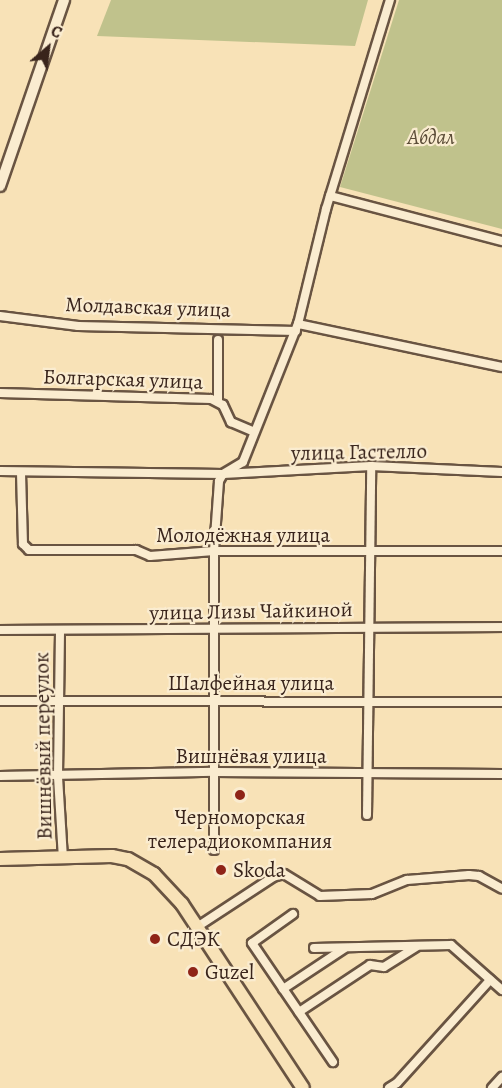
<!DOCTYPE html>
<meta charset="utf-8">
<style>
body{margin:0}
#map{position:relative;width:502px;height:1088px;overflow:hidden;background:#f8e2b7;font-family:Alegreya,serif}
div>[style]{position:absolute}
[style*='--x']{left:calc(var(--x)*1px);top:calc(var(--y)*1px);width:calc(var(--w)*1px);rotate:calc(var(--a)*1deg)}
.green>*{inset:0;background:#c0c28c}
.roads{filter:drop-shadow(2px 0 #695442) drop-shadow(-2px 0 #695442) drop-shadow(0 2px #695442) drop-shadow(0 -2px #695442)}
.street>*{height:8px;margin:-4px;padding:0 4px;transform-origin:4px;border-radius:4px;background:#faecd0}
.secondary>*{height:10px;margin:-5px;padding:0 5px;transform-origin:5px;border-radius:5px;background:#faecd0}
.primary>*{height:12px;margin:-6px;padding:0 6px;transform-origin:6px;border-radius:6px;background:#f8e2b7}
.dots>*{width:16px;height:16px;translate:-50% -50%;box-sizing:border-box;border:3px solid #faecd0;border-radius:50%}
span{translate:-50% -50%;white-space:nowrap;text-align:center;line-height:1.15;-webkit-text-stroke:4.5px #faecd0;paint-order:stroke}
.park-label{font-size:21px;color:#5b4c37;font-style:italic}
.street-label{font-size:21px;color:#39241b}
.poi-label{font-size:21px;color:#39241b}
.left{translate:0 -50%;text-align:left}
.north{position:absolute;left:18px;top:18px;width:60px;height:60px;-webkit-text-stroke:4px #faecd0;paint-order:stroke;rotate:28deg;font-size:16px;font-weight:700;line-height:24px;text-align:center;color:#39241b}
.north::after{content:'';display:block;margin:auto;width:21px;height:27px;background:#39241b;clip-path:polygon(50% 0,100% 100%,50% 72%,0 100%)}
</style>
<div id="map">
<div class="green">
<i style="clip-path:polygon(111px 0,368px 0,355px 46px,97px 36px)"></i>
<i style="clip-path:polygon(399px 0,502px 0,502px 229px,340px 187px)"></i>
</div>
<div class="roads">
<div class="street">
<i style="--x:330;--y:196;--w:178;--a:14.7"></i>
<i style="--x:0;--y:316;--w:79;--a:7.3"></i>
<i style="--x:78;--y:326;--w:218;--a:1.3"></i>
<i style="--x:298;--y:324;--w:208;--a:11.9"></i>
<i style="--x:0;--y:393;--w:211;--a:1.6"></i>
<i style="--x:211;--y:399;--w:13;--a:27"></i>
<i style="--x:223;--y:405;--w:19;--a:65"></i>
<i style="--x:231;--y:422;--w:25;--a:23"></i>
<i style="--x:218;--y:401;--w:61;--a:-90"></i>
<i style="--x:0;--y:471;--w:223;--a:0.8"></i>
<i style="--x:223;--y:474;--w:148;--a:-3.1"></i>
<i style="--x:371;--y:466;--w:131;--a:2.6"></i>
<i style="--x:21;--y:473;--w:71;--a:88.4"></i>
<i style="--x:23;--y:544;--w:8;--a:45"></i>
<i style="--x:29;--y:550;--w:107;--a:0"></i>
<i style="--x:136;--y:550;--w:15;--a:23"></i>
<i style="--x:150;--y:556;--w:64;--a:-4.5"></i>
<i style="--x:214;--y:551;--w:288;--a:0"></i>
<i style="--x:223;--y:474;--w:23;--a:-31"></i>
<i style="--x:243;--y:462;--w:149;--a:-68.3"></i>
<i style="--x:298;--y:324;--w:118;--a:-76.3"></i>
<i style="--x:326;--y:209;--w:219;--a:-73"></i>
<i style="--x:0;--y:630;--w:502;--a:-0.34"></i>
<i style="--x:60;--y:632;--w:145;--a:90.8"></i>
<i style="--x:58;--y:777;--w:81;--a:86.5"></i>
<i style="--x:0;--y:701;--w:502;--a:0.11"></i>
<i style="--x:0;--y:776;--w:215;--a:-1.1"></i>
<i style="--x:215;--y:772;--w:287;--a:0.4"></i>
<i style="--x:367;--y:815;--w:349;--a:-89.3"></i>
<i style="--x:214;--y:850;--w:299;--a:-90"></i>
<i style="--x:214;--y:551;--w:70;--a:-85.9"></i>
<i style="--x:219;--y:481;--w:8;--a:-60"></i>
<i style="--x:293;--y:914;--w:50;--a:144.7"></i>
<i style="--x:252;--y:943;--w:144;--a:55.8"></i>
<i style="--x:197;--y:927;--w:91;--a:-33.3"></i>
<i style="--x:273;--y:877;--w:11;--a:-15"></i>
<i style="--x:284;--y:874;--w:42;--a:31.4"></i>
<i style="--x:320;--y:896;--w:52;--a:-2.2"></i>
<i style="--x:372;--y:894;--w:38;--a:-22"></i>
<i style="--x:407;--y:880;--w:62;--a:-4.6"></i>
<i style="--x:469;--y:875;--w:10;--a:6"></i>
<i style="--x:479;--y:876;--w:26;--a:29"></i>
<i style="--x:314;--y:948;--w:137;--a:-1.3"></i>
<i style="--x:451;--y:945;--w:68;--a:41.4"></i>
<i style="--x:283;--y:989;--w:74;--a:-33.5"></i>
<i style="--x:299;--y:1012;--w:85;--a:-33.5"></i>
<i style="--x:370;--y:965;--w:14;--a:8"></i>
<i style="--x:384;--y:967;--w:38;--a:-32"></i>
<i style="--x:389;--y:1088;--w:9;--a:-32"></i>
<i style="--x:397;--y:1083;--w:139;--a:-47.9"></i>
<i style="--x:492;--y:1088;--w:15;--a:-48"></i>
</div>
<div class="secondary">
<i style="--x:0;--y:186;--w:197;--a:-71"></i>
</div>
<div class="primary">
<i style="--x:0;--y:859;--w:112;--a:-1.5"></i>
<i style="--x:112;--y:856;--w:16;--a:11"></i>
<i style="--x:128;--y:859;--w:30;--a:30"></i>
<i style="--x:154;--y:874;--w:41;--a:47"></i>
<i style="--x:182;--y:904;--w:220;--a:56.7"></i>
</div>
</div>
<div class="dots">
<i style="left:240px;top:795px;background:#8f2418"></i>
<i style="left:221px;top:870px;background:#8f2418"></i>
<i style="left:155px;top:939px;background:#8f2418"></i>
<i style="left:193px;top:972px;background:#8f2418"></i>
</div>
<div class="park-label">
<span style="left:431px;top:137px">Абдал</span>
</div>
<div class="street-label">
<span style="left:148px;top:307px;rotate:2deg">Молдавская улица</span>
<span style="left:123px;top:379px;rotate:2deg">Болгарская улица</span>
<span style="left:359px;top:452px;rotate:-1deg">улица Гастелло</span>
<span style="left:243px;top:535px">Молодёжная улица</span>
<span style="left:251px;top:611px;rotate:-1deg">улица Лизы Чайкиной</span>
<span style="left:251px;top:683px">Шалфейная улица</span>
<span style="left:43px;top:746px;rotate:-91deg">Вишнёвый переулок</span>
<span style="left:251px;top:756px">Вишнёвая улица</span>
</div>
<div class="poi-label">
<span style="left:240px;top:829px">Черноморская<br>телерадиокомпания</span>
<span class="left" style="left:233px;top:870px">Skoda</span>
<span class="left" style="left:167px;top:939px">СДЭК</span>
<span class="left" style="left:205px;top:972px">Guzel</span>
</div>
<div class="north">С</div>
</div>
